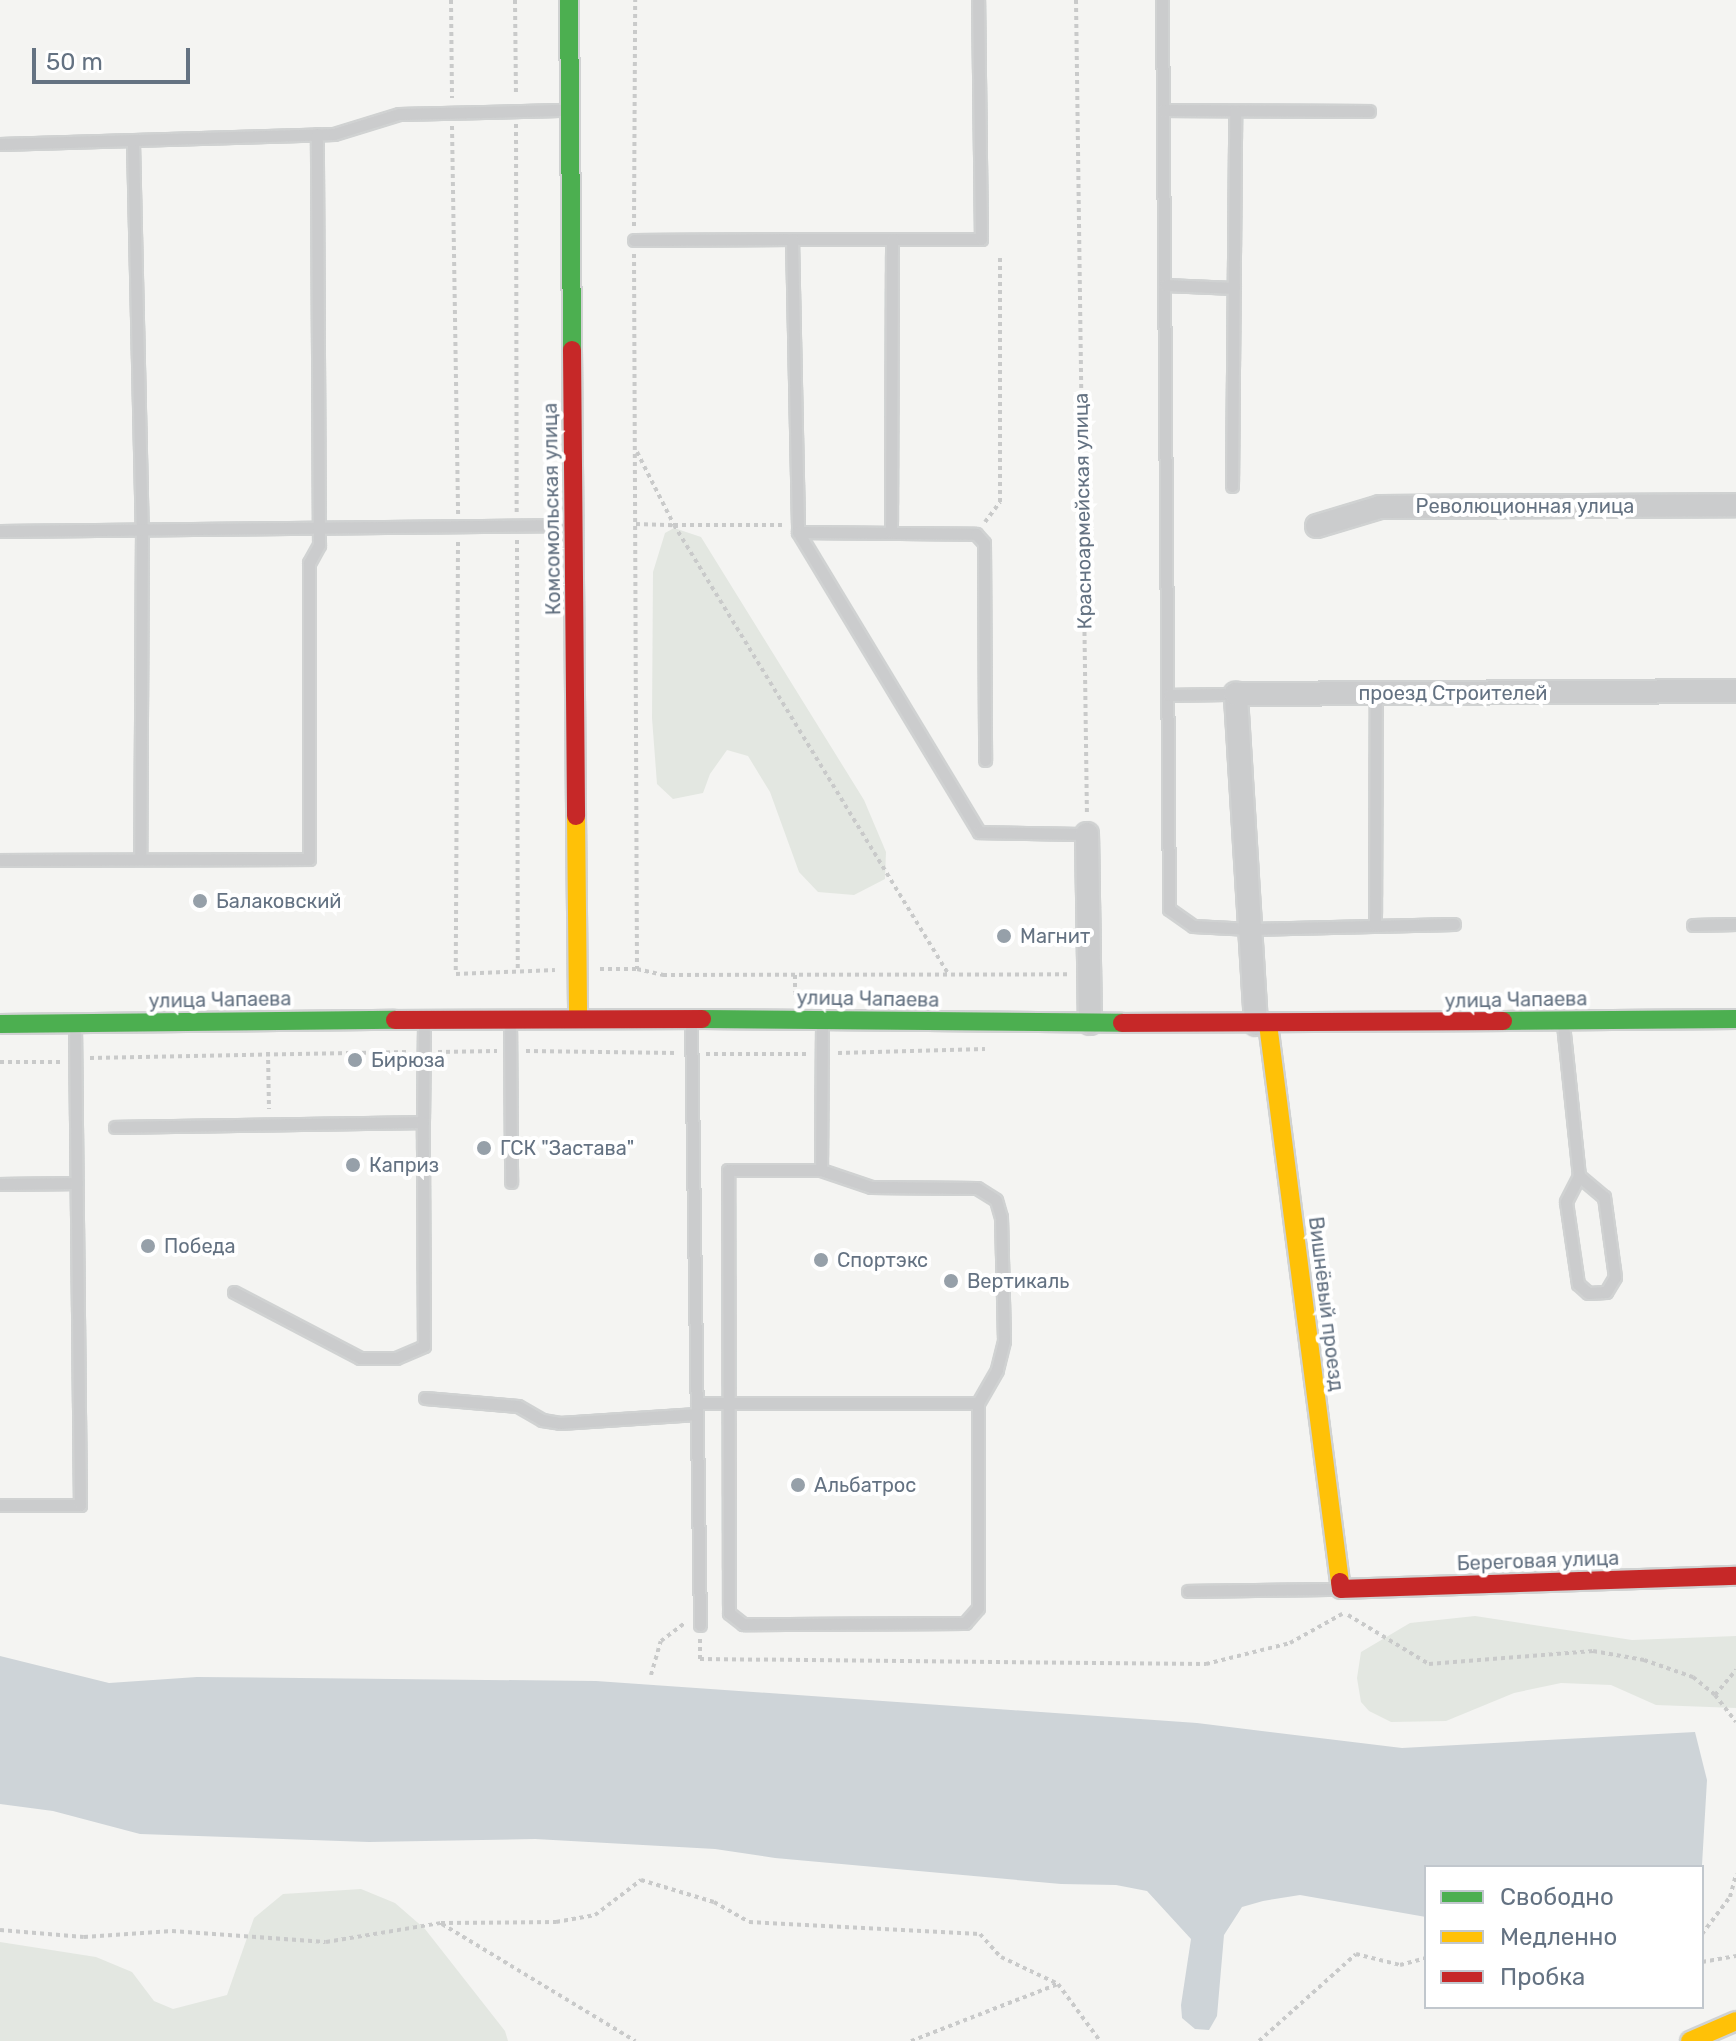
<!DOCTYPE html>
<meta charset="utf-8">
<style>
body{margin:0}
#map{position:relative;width:1736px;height:2041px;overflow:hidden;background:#f4f4f2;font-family:Rubik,sans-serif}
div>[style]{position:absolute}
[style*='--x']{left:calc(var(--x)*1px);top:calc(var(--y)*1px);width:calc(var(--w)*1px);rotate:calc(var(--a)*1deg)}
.green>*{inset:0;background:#e3e7e1}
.water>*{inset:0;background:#ced4d8}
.path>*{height:4px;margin-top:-2px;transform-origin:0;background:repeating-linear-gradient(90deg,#c9caca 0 4px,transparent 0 8px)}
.roads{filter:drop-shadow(2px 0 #d0d2d2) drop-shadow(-2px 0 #d0d2d2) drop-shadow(0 2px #d0d2d2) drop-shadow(0 -2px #d0d2d2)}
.lane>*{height:11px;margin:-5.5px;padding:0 5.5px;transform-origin:5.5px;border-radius:5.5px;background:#cbcccd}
.street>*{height:22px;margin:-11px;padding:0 11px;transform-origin:11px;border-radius:11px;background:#cbcccd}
.fast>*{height:18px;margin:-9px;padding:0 9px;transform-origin:9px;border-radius:9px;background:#4caf50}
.slow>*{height:18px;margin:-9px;padding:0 9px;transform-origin:9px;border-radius:9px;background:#ffc107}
.jam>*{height:18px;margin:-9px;padding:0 9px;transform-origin:9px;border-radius:9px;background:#c62828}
.dots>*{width:22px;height:22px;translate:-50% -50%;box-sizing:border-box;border:4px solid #fff;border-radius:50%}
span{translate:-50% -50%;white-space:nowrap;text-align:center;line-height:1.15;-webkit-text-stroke:8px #fff;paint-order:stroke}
.street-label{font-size:20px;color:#647282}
.poi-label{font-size:20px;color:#647282}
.left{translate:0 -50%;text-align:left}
.legend{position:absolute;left:1424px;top:1865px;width:280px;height:144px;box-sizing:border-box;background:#fff;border:2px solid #c1c7cd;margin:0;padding:10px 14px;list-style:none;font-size:24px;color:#647282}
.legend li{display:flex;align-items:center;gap:16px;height:40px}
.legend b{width:40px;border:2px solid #c1c7cd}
.scale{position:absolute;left:32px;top:48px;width:158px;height:36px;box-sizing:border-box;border:4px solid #647282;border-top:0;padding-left:10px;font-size:24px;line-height:28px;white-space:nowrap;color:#647282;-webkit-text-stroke:6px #fff;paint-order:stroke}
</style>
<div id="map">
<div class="green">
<i style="clip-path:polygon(674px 528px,701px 537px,864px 800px,886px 852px,885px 879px,854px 895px,818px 892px,799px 872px,770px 792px,748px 756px,727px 750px,710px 774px,703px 793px,673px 799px,657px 784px,652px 718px,653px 572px,665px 533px)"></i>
<i style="clip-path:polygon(1475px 1616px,1632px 1640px,1736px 1636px,1736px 1708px,1656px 1705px,1611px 1685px,1561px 1683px,1514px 1693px,1446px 1721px,1391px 1722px,1369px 1711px,1361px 1702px,1357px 1678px,1361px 1652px,1410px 1623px)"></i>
<i style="clip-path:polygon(361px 1889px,395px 1903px,425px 1929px,505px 2031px,508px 2041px,0 2041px,0 1942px,96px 1957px,132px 1972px,154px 2001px,173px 2009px,227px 1995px,254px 1918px,283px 1894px)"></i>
</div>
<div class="water">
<i style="clip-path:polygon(0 1656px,109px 1683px,197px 1677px,596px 1681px,1197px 1723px,1402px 1748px,1695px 1732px,1707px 1780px,1702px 1865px,1426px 1867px,1426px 1917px,1300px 1895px,1263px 1901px,1242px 1907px,1224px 1935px,1217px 2016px,1209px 2030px,1195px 2029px,1182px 2018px,1181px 2005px,1191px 1939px,1147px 1891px,1116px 1885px,1061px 1884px,775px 1858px,715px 1849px,535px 1839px,369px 1842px,140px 1834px,53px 1811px,0 1804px)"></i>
</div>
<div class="path">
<i style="--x:451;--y:0;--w:98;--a:89.4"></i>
<i style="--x:515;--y:0;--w:96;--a:89.4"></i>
<i style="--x:1076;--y:0;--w:816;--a:89.23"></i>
<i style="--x:516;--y:124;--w:388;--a:89.9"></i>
<i style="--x:452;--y:126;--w:388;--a:89.1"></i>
<i style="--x:634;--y:226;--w:226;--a:-89.7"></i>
<i style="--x:634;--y:254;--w:715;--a:89.76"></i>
<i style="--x:637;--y:969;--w:27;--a:13"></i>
<i style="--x:663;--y:975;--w:406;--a:-0.1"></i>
<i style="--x:637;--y:452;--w:82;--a:63.1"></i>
<i style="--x:674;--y:525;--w:109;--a:0"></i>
<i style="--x:985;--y:522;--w:25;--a:-53"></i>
<i style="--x:1000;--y:502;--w:248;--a:-90"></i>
<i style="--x:636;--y:524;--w:38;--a:2"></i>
<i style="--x:674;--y:525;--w:527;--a:58.57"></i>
<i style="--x:517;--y:540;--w:430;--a:89.9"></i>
<i style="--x:458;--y:542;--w:432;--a:90.3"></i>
<i style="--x:456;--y:974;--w:99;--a:-2.3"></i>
<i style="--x:600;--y:969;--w:37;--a:0"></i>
<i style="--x:795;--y:975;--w:23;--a:90"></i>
<i style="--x:526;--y:1051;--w:151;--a:0.8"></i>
<i style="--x:268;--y:1052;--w:57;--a:89"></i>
<i style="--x:438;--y:1052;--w:59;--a:-1"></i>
<i style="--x:838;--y:1053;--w:147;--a:-1.6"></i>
<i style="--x:706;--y:1054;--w:103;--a:0"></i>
<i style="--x:90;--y:1058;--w:319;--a:-1.1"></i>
<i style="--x:0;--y:1062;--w:62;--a:0"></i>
<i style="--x:1348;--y:1615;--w:95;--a:31.2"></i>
<i style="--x:1429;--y:1664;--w:165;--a:-4.5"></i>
<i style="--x:1593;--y:1651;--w:52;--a:10"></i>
<i style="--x:1644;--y:1660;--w:52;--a:19.1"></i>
<i style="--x:1693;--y:1677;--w:28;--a:39"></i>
<i style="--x:1715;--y:1695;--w:34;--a:52"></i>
<i style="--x:700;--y:1639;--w:20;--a:90"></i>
<i style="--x:700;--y:1659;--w:506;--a:0.57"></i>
<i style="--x:1206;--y:1664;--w:87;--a:-14"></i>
<i style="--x:1290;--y:1643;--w:60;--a:-29.1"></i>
<i style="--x:651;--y:1675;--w:35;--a:-74"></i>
<i style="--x:661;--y:1641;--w:30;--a:-37"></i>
<i style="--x:1715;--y:1695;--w:33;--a:-50"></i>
<i style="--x:442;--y:1924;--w:226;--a:31.2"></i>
<i style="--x:0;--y:1930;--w:84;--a:4.8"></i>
<i style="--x:84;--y:1937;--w:88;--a:-3.9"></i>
<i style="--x:172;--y:1931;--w:154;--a:4.1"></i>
<i style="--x:326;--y:1942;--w:117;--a:-9.4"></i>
<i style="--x:441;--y:1923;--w:115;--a:-0.5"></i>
<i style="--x:556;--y:1922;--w:40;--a:-10"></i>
<i style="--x:595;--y:1915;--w:58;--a:-37.3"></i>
<i style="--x:641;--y:1880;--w:76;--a:16.8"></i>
<i style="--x:714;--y:1902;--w:40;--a:29.7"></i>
<i style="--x:749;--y:1922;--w:231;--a:3"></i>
<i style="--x:980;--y:1934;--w:31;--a:48"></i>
<i style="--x:1001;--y:1957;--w:63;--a:25.3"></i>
<i style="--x:1702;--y:1934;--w:46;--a:-52.9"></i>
<i style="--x:1730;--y:1897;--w:24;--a:-75"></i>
<i style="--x:1702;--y:1962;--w:35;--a:-10"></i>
<i style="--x:911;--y:2041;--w:158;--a:-21.2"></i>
<i style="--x:1058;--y:1984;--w:71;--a:53.6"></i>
<i style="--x:1259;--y:2041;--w:130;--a:-41.9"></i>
<i style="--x:1356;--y:1954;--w:45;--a:14"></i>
<i style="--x:1400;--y:1965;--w:27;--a:-15"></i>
</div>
<div class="roads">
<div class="lane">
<i style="--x:1162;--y:0;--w:909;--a:89.56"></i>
<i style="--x:1169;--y:909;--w:29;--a:35"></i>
<i style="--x:1193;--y:926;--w:57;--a:3"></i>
<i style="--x:1250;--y:929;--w:204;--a:-1.4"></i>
<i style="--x:1163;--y:110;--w:206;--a:0.3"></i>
<i style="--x:133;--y:143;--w:386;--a:88.7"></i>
<i style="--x:142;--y:529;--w:330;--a:90.3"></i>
<i style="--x:0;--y:144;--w:334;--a:-1.7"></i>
<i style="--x:334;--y:134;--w:68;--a:-17.1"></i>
<i style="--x:399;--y:114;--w:169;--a:-1.4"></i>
<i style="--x:792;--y:239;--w:189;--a:0"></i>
<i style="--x:981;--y:239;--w:239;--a:-90.7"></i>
<i style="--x:634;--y:240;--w:158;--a:-0.4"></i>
<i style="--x:792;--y:239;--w:293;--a:88.8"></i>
<i style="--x:798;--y:532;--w:350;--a:58.9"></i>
<i style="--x:979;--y:832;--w:108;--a:1.1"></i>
<i style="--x:1165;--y:285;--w:69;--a:2.5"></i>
<i style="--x:1232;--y:486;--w:375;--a:-89.5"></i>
<i style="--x:0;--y:531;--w:571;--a:-0.6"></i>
<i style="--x:798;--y:532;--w:178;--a:0.6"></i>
<i style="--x:976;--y:534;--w:12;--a:48"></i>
<i style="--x:984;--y:543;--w:217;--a:89.7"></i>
<i style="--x:891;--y:532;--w:293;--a:-89.8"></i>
<i style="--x:1169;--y:695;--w:67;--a:-0.9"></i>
<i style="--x:0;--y:860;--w:309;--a:-0.2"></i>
<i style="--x:309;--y:859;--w:296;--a:-90"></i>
<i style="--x:309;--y:563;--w:21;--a:-61"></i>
<i style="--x:319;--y:545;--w:411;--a:-90.3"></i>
<i style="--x:1375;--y:925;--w:232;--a:-89.8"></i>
<i style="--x:1693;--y:925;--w:43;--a:-1.3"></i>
<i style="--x:510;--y:1019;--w:163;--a:89.6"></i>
<i style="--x:691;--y:1019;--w:606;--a:89.15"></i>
<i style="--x:1563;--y:1024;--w:153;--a:84"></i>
<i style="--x:1579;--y:1176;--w:29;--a:117"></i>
<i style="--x:1566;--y:1202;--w:83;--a:81.7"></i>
<i style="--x:1578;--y:1284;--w:13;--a:42"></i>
<i style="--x:1588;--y:1293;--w:18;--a:-3"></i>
<i style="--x:1606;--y:1292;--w:17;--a:-59"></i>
<i style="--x:1615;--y:1277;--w:81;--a:-97.8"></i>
<i style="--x:1604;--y:1197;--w:33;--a:-140"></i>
<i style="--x:115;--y:1127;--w:308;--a:-0.9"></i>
<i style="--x:423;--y:1122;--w:102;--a:-89.4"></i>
<i style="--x:728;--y:1170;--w:93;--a:0"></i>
<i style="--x:821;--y:1170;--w:53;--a:18.8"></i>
<i style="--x:871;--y:1187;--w:106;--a:0.5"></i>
<i style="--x:977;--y:1188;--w:22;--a:32"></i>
<i style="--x:996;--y:1200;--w:18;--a:74"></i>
<i style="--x:1001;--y:1217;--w:124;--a:88.6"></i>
<i style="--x:1004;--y:1341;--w:30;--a:104"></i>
<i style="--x:997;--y:1370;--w:38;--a:120"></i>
<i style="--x:978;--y:1403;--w:205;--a:90"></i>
<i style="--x:978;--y:1608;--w:20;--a:131"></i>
<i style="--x:965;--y:1623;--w:222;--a:179.7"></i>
<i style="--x:743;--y:1624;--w:18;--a:-142"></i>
<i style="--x:729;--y:1613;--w:443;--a:-90.1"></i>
<i style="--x:821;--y:1170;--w:149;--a:-89.6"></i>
<i style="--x:0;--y:1184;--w:77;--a:-0.7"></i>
<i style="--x:234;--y:1292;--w:142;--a:27.6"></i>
<i style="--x:360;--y:1358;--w:36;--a:0"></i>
<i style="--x:396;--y:1358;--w:30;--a:-23"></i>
<i style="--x:424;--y:1346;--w:224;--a:-90.3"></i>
<i style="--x:425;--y:1398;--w:93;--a:4.9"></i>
<i style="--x:518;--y:1406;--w:28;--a:30"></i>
<i style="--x:542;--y:1420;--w:18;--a:9"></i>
<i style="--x:560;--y:1423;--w:137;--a:-3.8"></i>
<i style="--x:697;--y:1403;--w:281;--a:0"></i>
<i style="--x:0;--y:1505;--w:80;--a:0"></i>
<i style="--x:80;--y:1505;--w:481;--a:-90.6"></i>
<i style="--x:1188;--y:1591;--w:152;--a:-0.8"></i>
</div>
<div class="street">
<i style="--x:1317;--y:526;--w:66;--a:-16.8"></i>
<i style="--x:1380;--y:507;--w:356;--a:-0.3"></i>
<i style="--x:1087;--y:834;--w:189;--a:89.1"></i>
<i style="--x:1256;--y:1024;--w:331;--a:-93.5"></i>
<i style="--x:1236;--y:694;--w:500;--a:-0.34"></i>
</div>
<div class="fast">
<i style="--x:569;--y:0;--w:350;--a:89.5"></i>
<i style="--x:702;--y:1019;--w:420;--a:0.5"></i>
<i style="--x:1503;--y:1021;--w:233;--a:-0.5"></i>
<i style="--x:0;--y:1024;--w:395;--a:-0.6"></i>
</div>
<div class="slow">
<i style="--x:576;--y:816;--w:202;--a:89.4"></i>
<i style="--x:1268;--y:1024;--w:563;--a:82.65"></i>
<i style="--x:1690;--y:2041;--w:50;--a:-23.5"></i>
</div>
<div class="jam">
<i style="--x:572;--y:350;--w:466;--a:89.5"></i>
<i style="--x:395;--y:1020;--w:307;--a:-0.2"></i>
<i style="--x:1122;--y:1023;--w:381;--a:-0.3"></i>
<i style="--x:1340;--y:1582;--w:7;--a:82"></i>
<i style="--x:1341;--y:1589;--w:395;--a:-1.9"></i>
</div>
</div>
<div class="dots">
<i style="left:200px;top:901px;background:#96a0a9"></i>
<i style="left:1004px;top:936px;background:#96a0a9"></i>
<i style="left:355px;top:1060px;background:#96a0a9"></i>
<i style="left:484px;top:1148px;background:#96a0a9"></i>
<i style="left:353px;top:1165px;background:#96a0a9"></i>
<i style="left:148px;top:1246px;background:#96a0a9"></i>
<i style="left:821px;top:1260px;background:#96a0a9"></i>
<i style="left:951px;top:1281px;background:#96a0a9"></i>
<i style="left:798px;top:1485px;background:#96a0a9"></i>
</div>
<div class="street-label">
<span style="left:1525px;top:506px">Революционная улица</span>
<span style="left:552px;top:509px;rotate:-91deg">Комсомольская улица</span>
<span style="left:1083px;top:511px;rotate:-91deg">Красноармейская улица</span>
<span style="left:1453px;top:693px">проезд Строителей</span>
<span style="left:868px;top:999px;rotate:1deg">улица Чапаева</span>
<span style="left:220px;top:1000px;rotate:-1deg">улица Чапаева</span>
<span style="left:1516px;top:1000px;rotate:-1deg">улица Чапаева</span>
<span style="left:1326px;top:1304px;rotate:83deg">Вишнёвый проезд</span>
<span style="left:1538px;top:1561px;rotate:-2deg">Береговая улица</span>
</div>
<div class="poi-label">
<span class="left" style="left:216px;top:901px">Балаковский</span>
<span class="left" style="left:1020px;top:936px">Магнит</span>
<span class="left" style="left:371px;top:1060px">Бирюза</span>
<span class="left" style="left:500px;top:1148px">ГСК "Застава"</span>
<span class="left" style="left:369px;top:1165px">Каприз</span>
<span class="left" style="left:164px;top:1246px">Победа</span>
<span class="left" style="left:837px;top:1260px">Спортэкс</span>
<span class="left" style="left:967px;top:1281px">Вертикаль</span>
<span class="left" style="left:814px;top:1485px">Альбатрос</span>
</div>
<ul class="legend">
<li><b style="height:10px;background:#4caf50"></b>Свободно</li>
<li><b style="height:10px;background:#ffc107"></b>Медленно</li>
<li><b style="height:10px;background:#c62828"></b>Пробка</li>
</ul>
<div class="scale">50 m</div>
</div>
